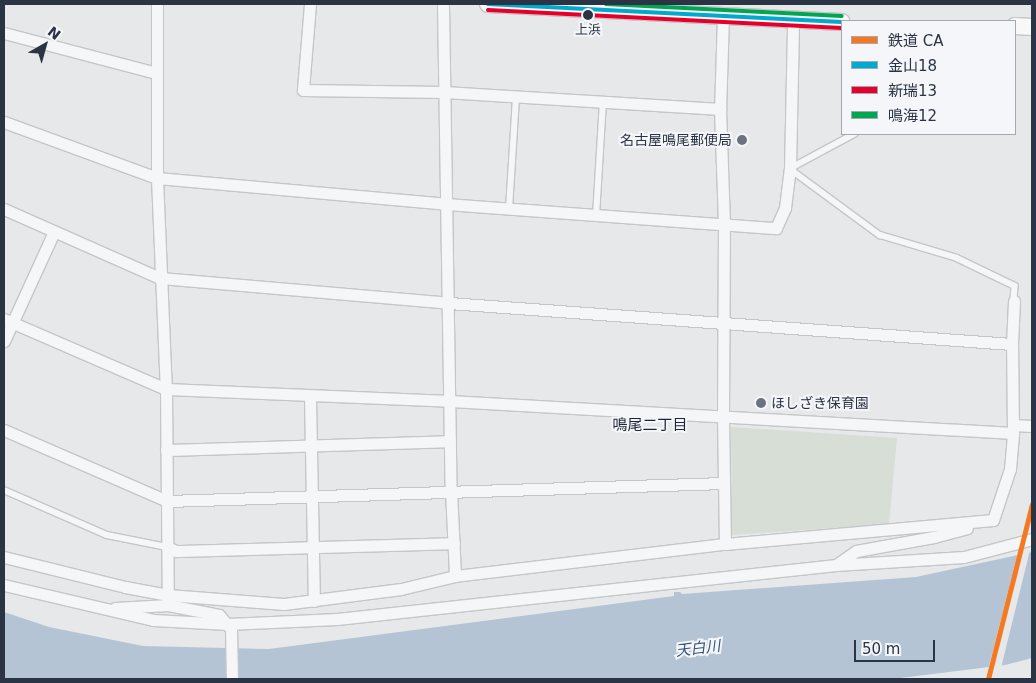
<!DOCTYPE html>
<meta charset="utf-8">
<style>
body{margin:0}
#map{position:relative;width:1036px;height:683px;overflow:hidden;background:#e6e8ea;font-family:"DejaVu Sans","Noto Sans JP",sans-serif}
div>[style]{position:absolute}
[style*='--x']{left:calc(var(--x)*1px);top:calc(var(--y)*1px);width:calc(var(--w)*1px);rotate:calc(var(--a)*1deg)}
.green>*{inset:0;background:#d6ded6}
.water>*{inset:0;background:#b4c4d5}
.pier>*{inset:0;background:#e6e8ea}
.roads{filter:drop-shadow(1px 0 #c4c6c8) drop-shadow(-1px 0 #c4c6c8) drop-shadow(0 1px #c4c6c8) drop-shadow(0 -1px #c4c6c8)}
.lane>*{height:5.5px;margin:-2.75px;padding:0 2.75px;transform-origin:2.75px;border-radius:2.75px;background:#f5f6f7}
.street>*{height:11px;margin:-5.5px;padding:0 5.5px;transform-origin:5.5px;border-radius:5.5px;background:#f5f6f7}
.secondary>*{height:16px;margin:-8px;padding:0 8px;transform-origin:8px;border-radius:8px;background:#f8f8f8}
.bus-1>*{height:4px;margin:-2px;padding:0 2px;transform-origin:2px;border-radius:2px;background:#00a9ce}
.bus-2>*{height:4px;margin:-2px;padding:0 2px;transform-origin:2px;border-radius:2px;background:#e4002b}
.bus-3>*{height:4px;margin:-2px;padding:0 2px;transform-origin:2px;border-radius:2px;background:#00a651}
.rail-1>*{height:5px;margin:-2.5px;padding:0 2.5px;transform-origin:2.5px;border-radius:2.5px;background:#f47921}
.dots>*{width:14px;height:14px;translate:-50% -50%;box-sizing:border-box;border:2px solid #f4f6f9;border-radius:50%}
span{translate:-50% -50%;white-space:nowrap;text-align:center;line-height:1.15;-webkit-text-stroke:4px #f4f6f9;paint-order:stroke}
.bus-label{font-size:13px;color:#2b3445}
.poi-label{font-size:14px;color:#2b3445}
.right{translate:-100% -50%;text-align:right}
.left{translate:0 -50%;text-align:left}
.neighbourhood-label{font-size:15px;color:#1d2536}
.water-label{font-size:15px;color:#34527a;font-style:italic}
.frame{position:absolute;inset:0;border:5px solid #2b3445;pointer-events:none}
.legend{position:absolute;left:841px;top:20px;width:175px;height:115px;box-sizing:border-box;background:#f4f6f9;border:1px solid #a4a8b1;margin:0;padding:6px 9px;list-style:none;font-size:15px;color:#2b3445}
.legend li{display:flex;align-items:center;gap:10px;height:25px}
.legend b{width:25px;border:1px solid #a4a8b1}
.north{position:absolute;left:20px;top:20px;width:50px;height:50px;-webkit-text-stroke:4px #f4f6f9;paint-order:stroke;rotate:38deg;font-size:14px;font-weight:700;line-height:20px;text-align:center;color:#2b3445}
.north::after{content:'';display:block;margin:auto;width:18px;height:22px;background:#2b3445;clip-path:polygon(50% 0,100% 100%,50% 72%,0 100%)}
.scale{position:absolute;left:854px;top:640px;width:81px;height:22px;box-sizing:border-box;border:2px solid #2b3445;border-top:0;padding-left:6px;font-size:15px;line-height:18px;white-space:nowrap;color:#2b3445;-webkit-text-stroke:4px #f4f6f9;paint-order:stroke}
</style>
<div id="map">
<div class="green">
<i style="clip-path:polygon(731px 427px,897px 438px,889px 524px,732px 535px)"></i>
</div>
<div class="water">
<i style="clip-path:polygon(1032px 552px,1032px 658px,1005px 665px,941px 673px,892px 679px,4px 679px,4px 612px,49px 627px,143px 646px,269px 649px,674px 596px,674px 592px,680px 592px,682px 594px,916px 577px)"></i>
</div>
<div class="pier">
<i style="clip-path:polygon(1030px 550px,1001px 668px,988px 670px,1018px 552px)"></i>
</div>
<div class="roads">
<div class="lane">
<i style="--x:855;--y:134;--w:74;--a:151.7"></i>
<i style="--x:790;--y:169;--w:112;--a:36.3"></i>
<i style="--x:880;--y:235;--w:80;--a:16.6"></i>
<i style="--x:957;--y:258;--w:64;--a:25.8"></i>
<i style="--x:1015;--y:286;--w:15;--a:94"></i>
<i style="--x:509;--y:209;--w:112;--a:-86.4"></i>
<i style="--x:596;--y:216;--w:114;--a:-86.5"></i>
<i style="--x:4;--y:490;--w:112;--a:23.6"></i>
<i style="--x:107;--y:535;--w:61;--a:11.3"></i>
</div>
<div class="street">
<i style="--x:157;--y:4;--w:174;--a:90"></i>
<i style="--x:157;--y:178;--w:211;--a:87.6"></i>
<i style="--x:166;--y:389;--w:216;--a:89.5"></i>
<i style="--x:310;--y:4;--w:86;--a:94.7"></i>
<i style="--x:303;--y:90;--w:141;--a:0.8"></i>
<i style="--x:444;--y:92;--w:277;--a:3.5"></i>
<i style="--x:443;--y:4;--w:486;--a:89.1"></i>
<i style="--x:451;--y:490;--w:86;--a:87.3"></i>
<i style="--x:723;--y:16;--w:93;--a:91.8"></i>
<i style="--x:720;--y:109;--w:116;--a:88"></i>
<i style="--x:724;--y:225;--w:192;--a:90.3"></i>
<i style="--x:723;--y:417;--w:127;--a:89.1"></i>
<i style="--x:4;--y:33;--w:158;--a:14.7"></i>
<i style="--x:4;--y:122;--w:163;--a:20.1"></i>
<i style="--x:157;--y:178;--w:290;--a:5.1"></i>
<i style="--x:446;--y:204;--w:331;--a:4.2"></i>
<i style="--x:776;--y:228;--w:22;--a:-66"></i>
<i style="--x:785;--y:208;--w:39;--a:-83"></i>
<i style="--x:790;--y:169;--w:148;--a:-88.8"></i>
<i style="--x:4;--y:209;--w:171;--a:23.9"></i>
<i style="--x:160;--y:278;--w:290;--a:4.9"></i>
<i style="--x:449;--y:303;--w:564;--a:4.17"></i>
<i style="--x:4;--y:319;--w:176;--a:23.4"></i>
<i style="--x:166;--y:389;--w:284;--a:2.4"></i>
<i style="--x:450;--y:401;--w:564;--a:3.25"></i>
<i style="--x:4;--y:341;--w:120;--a:-65.4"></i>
<i style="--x:310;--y:397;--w:204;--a:88.9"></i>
<i style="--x:1013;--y:425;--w:19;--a:3"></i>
<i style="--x:4;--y:430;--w:178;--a:23.5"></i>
<i style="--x:167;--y:501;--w:557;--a:-1.85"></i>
<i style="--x:166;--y:450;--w:284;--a:-1.8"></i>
<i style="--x:993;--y:520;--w:54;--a:-71.6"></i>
<i style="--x:1010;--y:469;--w:36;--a:-85"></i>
<i style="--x:1013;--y:433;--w:89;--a:-90.6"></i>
<i style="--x:1012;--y:344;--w:43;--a:-87.3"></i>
<i style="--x:167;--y:547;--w:10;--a:24"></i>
<i style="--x:176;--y:551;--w:278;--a:-1.6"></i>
<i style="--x:4;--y:557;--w:125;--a:13.9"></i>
<i style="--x:125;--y:587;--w:44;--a:10.5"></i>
<i style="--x:168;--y:595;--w:116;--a:4.4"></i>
<i style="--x:284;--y:604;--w:118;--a:-7.3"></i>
<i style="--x:401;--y:589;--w:56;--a:-13.5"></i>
<i style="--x:455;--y:576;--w:272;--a:-6.8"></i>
<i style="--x:725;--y:544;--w:269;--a:-5.1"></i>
<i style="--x:836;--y:565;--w:24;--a:-35"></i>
<i style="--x:856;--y:551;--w:79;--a:-10.2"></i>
<i style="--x:934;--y:537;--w:34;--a:-15"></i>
<i style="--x:4;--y:585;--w:153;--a:13.2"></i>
<i style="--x:153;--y:620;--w:75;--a:3.1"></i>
<i style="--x:228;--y:624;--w:109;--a:-2.6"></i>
<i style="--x:337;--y:619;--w:502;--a:-6.18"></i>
<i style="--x:836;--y:565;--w:128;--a:-3.6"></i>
<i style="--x:964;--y:557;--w:70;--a:-14.8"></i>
<i style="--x:115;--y:608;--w:53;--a:-3.2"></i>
<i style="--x:168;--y:605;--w:52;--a:11.1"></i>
<i style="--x:219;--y:615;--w:18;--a:49"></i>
<i style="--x:231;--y:629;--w:50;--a:88.9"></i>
</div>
<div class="secondary">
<i style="--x:488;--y:4;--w:354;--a:2.9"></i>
<i style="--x:1015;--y:26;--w:17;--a:3"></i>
</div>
</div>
<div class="bus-1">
<i style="--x:488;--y:4;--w:354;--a:2.9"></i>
</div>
<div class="bus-2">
<i style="--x:488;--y:10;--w:354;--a:2.9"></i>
</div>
<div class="bus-3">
<i style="--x:606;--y:4;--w:236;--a:2.9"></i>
</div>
<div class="rail-1">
<i style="--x:988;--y:679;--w:180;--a:-75.9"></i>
</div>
<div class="dots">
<i style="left:588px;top:15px;background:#2b3445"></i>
<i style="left:742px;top:140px;background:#6c737f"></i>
<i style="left:761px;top:403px;background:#6c737f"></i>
</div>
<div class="bus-label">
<span style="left:588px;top:30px">上浜</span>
</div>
<div class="poi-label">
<span class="right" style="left:732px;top:140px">名古屋鳴尾郵便局</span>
<span class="left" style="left:771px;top:403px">ほしざき保育園</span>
</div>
<div class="neighbourhood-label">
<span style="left:650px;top:426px">鳴尾二丁目</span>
</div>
<div class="water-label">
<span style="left:698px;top:649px;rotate:-7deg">天白川</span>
</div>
<div class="frame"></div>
<ul class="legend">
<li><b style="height:6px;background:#f47921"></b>鉄道 CA</li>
<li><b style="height:6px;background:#00a9ce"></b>金山18</li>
<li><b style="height:6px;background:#e4002b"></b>新瑞13</li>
<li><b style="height:6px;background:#00a651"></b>鳴海12</li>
</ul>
<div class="north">N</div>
<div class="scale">50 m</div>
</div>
